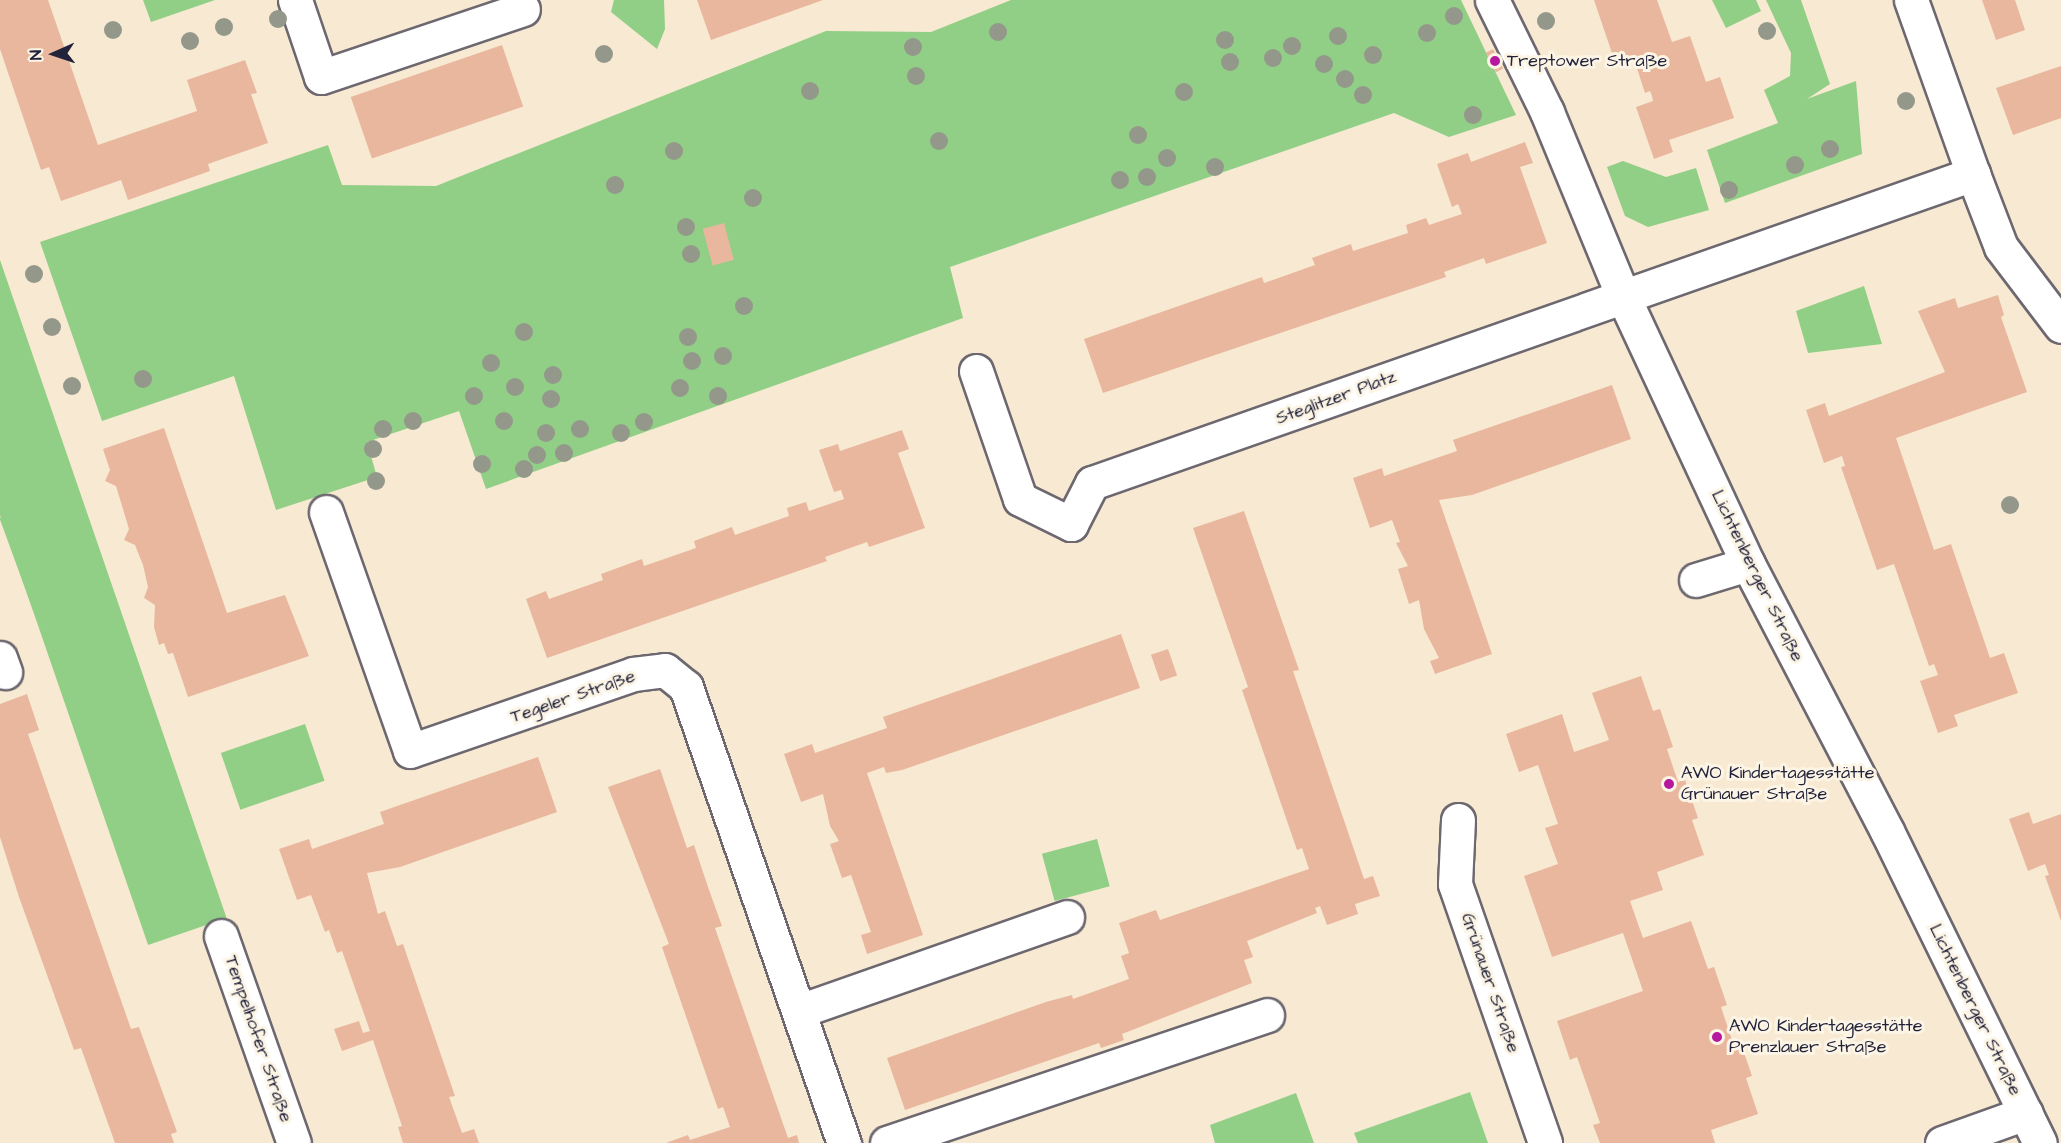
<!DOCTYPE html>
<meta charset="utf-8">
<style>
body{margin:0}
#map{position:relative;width:2061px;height:1143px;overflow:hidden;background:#f8e9d2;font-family:"Architects Daughter",sans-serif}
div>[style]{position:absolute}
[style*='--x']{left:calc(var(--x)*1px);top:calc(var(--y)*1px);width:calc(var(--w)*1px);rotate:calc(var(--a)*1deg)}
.green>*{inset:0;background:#90cf85;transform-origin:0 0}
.building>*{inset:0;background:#e9b79d;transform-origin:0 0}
.roads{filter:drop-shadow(2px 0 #6d6870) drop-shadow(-2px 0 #6d6870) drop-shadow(0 2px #6d6870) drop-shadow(0 -2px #6d6870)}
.minor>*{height:33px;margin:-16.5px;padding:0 16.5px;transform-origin:16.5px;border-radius:16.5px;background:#fff}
.trees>*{width:18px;height:18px;margin:-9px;border-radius:50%;background:#94988b}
.dots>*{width:16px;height:16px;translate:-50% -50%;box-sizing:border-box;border:3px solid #fcf5e5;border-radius:50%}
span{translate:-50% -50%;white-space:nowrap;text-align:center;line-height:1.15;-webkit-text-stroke:6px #fcf5e5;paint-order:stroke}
.poi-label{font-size:18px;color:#22223b}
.left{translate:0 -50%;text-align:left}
.street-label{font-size:18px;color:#22223b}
.north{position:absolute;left:24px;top:24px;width:60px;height:60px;-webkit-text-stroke:4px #fcf5e5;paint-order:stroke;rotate:267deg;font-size:16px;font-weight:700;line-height:24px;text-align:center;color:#22223b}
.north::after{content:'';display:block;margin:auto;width:21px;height:27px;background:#22223b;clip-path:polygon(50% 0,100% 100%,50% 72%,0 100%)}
</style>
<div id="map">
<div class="green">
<i style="clip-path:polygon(143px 0,215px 0,151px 22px)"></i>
<i style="clip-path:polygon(614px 0,664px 0,665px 29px,657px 49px,611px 12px)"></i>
<i style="clip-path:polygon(1011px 0,1461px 0,1516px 115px,1449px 137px,1394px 113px,950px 267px,963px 318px,486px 489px,459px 411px,367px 442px,377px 477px,276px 510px,234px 376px,102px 421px,40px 242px,328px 145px,342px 185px,436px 186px,826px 31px,931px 32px)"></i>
<i style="clip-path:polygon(1712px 0,1756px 0,1761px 11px,1726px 28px)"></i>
<i style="clip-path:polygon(1766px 0,1801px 0,1830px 84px,1807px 99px,1856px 81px,1862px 154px,1725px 203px,1707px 150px,1778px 123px,1764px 90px,1790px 76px,1791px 53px)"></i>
<i style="clip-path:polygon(1623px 161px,1666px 177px,1696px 168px,1709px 210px,1648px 227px,1625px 216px,1607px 167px)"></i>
<i style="left:0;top:260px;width:696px;height:83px;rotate:71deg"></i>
<i style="clip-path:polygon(1864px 286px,1882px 344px,1808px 353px,1796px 311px)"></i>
<i style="left:38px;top:504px;width:152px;height:41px;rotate:70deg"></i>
<i style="left:305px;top:724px;width:60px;height:89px;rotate:71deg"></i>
<i style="left:1097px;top:839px;width:49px;height:57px;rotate:75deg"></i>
<i style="clip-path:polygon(1470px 1092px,1488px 1143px,1358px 1143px,1354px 1133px)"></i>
<i style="clip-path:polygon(1296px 1093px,1314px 1143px,1215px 1143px,1210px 1125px)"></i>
</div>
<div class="building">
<i style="clip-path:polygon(0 0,48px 0,98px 145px,197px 111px,187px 80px,245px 60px,257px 93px,251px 94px,268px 143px,208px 164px,210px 171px,128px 200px,121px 180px,61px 201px,49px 167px,41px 170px,0 49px)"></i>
<i style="clip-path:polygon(697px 0,823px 0,711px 40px)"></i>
<i style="clip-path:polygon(1594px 0,1657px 0,1672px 42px,1690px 36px,1706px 82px,1720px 77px,1734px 118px,1669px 140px,1673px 152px,1654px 159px,1636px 107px,1653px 101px,1652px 96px,1650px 91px,1645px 93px,1633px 56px,1615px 62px)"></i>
<i style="clip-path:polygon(1982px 0,2015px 0,2025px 30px,1996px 40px)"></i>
<i style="left:502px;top:45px;width:65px;height:160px;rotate:71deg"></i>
<i style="left:1493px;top:49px;width:22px;height:8px;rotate:63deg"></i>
<i style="clip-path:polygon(2061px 66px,2061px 118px,2013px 135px,1996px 88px)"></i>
<i style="clip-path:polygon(1525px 142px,1533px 163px,1520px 167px,1547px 243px,1486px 264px,1484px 258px,1444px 272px,1446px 277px,1103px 393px,1084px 339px,1262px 277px,1264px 283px,1315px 265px,1312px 258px,1351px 244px,1353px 251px,1408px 233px,1406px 225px,1426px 218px,1429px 225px,1462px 214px,1458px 204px,1452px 207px,1437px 164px,1468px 153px,1471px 162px)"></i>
<i style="left:724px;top:223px;width:38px;height:22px;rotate:75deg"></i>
<i style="clip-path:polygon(1998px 295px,2004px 315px,2001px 317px,2027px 392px,1896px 438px,1934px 550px,1951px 544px,1990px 658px,2004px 653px,2018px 693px,1954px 715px,1958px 726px,1938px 733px,1920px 681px,1938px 675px,1934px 664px,1929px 666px,1894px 564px,1877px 570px,1841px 467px,1845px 466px,1842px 456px,1824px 463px,1806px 410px,1825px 403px,1829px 416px,1945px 372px,1918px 311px,1955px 298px,1958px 308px)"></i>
<i style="clip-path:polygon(1612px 385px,1631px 439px,1472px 495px,1439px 500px,1492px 654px,1435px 674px,1430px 661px,1439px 658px,1424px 629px,1419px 600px,1409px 604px,1398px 569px,1408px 566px,1396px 543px,1400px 542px,1392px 520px,1370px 528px,1353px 478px,1382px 468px,1384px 476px,1457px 451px,1453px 440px)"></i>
<i style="clip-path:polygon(164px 428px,227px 613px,285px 595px,309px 656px,188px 697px,173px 653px,168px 654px,164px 643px,159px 645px,154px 627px,155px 605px,144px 598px,148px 587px,143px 565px,135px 545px,124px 540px,129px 529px,116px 486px,105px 481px,110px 470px,103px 449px)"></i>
<i style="clip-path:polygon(902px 430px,909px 449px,898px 453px,925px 528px,869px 547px,867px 542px,825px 557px,827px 561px,547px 658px,526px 599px,546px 591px,549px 599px,603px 580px,601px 574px,642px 559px,644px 566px,696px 548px,694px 541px,732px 527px,735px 535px,789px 516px,787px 508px,806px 502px,809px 511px,844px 499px,841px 490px,834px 492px,819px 450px,838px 444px,840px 451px)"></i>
<i style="clip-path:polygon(1244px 511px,1299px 670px,1293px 671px,1364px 879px,1373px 876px,1380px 896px,1355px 904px,1358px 914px,1327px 925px,1320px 906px,1315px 908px,1317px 913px,1247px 941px,1253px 957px,1244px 960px,1252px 983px,1122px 1034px,1124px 1040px,1101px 1048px,1099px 1043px,905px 1110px,887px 1058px,1046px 1002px,1072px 995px,1073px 999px,1129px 979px,1121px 956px,1129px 953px,1119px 923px,1156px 910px,1160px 920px,1309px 869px,1302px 848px,1297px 850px,1242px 690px,1248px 687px,1193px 528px)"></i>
<i style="clip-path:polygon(1121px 634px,1140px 688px,902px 770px,886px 773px,884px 767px,867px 773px,923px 935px,867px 954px,861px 935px,871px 932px,851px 875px,842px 878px,830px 844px,839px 841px,830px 826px,823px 794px,801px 802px,784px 754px,812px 744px,815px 753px,887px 728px,883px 717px)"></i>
<i style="left:1168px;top:649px;width:28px;height:18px;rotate:71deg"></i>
<i style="clip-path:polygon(1641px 676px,1653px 711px,1660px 709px,1673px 747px,1667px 749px,1678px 782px,1685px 780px,1698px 818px,1692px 820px,1704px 855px,1657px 872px,1663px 890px,1630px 901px,1643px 938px,1691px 921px,1708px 969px,1714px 967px,1727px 1005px,1721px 1007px,1732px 1040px,1739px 1038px,1752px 1076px,1746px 1078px,1758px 1114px,1711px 1130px,1715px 1143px,1600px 1143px,1593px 1125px,1600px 1123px,1577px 1057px,1570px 1060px,1557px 1021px,1643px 991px,1623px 933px,1552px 957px,1524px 876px,1558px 864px,1545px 828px,1558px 824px,1538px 765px,1519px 772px,1506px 734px,1562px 714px,1574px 752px,1609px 740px,1592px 693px)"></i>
<i style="clip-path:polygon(27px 694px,39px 730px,28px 734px,131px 1029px,139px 1027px,177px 1132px,171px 1134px,174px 1143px,115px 1143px,81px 1048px,74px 1050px,19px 897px,0 837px,0 704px)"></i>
<i style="clip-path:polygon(538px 757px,557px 812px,400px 867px,367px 873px,378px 914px,385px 911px,397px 946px,403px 944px,455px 1096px,449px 1097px,462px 1133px,474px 1129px,479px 1143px,403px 1143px,398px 1127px,402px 1126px,373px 1040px,342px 1051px,334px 1029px,359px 1021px,363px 1033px,370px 1031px,342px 951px,337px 953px,329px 930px,325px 932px,311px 895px,297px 900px,279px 849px,309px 839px,312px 849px,384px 824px,380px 812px)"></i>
<i style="clip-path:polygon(660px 769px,687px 848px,694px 845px,708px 887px,722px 926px,715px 928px,788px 1138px,797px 1135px,799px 1143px,666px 1143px,688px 1135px,690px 1140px,730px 1127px,723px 1107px,718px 1109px,662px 947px,669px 944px,608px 787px)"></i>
<i style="clip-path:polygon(2029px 812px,2033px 824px,2061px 814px,2061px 921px,2045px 876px,2049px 875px,2045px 864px,2028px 871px,2009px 819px)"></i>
</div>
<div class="roads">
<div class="minor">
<i style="--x:295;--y:0;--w:81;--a:71.3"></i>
<i style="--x:321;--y:77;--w:213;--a:-18.6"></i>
<i style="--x:1492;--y:0;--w:125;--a:63.8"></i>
<i style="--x:1547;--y:112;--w:197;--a:67.6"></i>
<i style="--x:1622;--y:294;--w:298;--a:65"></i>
<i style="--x:1748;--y:564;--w:301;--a:62.5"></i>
<i style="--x:1887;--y:831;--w:347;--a:63.9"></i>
<i style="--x:1911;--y:0;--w:185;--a:70.4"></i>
<i style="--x:976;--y:371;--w:135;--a:71"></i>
<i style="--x:1020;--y:499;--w:57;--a:26.1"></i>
<i style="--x:1071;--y:524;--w:46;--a:-62.9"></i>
<i style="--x:1092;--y:483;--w:934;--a:-19.33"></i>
<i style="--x:1973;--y:174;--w:78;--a:69"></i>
<i style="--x:2001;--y:247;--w:99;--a:52.8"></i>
<i style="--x:326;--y:512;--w:253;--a:70.6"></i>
<i style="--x:410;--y:751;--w:236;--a:-19"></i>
<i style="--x:633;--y:674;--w:32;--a:-7"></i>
<i style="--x:665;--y:670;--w:27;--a:39"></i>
<i style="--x:686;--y:687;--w:483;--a:70.9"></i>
<i style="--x:1696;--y:580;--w:54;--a:-17.1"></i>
<i style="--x:0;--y:658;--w:15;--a:70"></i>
<i style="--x:1458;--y:820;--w:64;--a:92.7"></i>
<i style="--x:1455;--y:884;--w:274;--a:70.8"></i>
<i style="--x:221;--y:936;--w:219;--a:70.6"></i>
<i style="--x:799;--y:1011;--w:284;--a:-19.3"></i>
<i style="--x:887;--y:1143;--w:401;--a:-18.6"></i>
<i style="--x:1942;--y:1143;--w:89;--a:-19.7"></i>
</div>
</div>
<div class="trees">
<i style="left:1454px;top:16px"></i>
<i style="left:278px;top:19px"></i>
<i style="left:1546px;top:21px"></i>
<i style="left:224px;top:27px"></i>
<i style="left:113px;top:30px"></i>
<i style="left:1767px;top:31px"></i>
<i style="left:998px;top:32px"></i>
<i style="left:1427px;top:33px"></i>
<i style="left:1338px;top:36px"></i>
<i style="left:1225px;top:40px"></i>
<i style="left:190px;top:41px"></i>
<i style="left:1292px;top:46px"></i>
<i style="left:913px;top:47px"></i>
<i style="left:604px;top:54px"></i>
<i style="left:1373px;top:55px"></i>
<i style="left:1273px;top:58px"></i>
<i style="left:1230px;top:62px"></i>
<i style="left:1324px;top:64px"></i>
<i style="left:916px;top:76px"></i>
<i style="left:1345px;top:79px"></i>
<i style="left:810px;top:91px"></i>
<i style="left:1184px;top:92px"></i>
<i style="left:1363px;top:95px"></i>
<i style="left:1906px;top:101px"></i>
<i style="left:1473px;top:115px"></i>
<i style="left:1138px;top:135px"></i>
<i style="left:939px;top:141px"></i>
<i style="left:1830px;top:149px"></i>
<i style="left:674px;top:151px"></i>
<i style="left:1167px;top:158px"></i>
<i style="left:1795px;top:165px"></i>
<i style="left:1215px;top:167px"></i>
<i style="left:1147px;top:177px"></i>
<i style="left:1120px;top:180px"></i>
<i style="left:615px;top:185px"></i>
<i style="left:1729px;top:190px"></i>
<i style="left:753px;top:198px"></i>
<i style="left:686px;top:227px"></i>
<i style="left:691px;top:254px"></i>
<i style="left:34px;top:274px"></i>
<i style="left:744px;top:306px"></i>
<i style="left:52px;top:327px"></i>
<i style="left:524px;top:332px"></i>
<i style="left:688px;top:337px"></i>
<i style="left:723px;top:356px"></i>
<i style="left:692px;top:361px"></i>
<i style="left:491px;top:363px"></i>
<i style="left:553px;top:375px"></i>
<i style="left:143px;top:379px"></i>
<i style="left:72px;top:386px"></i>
<i style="left:515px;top:387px"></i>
<i style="left:680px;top:388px"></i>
<i style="left:474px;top:396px"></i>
<i style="left:718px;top:396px"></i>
<i style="left:551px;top:399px"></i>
<i style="left:413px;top:421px"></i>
<i style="left:504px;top:421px"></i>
<i style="left:644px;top:422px"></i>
<i style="left:383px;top:429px"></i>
<i style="left:580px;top:429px"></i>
<i style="left:546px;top:433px"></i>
<i style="left:621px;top:433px"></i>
<i style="left:373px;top:449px"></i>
<i style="left:564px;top:453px"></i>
<i style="left:537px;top:455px"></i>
<i style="left:482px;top:464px"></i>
<i style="left:524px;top:469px"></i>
<i style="left:376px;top:481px"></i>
<i style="left:2010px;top:505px"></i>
</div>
<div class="dots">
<i style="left:1495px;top:61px;background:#b5179e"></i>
<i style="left:1669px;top:784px;background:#b5179e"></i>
<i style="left:1717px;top:1037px;background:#b5179e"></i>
</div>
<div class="poi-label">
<span class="left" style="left:1507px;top:61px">Treptower Straße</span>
<span class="left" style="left:1681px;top:784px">AWO Kindertagesstätte<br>Grünauer Straße</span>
<span class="left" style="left:1729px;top:1037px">AWO Kindertagesstätte<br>Prenzlauer Straße</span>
</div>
<div class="street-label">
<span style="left:1336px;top:398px;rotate:-20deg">Steglitzer Platz</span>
<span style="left:1757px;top:576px;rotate:64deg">Lichtenberger Straße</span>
<span style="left:573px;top:697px;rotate:-19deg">Tegeler Straße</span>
<span style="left:1490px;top:983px;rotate:71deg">Grünauer Straße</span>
<span style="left:1975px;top:1010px;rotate:64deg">Lichtenberger Straße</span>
<span style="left:258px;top:1039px;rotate:71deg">Tempelhofer Straße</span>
</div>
<div class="north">N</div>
</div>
